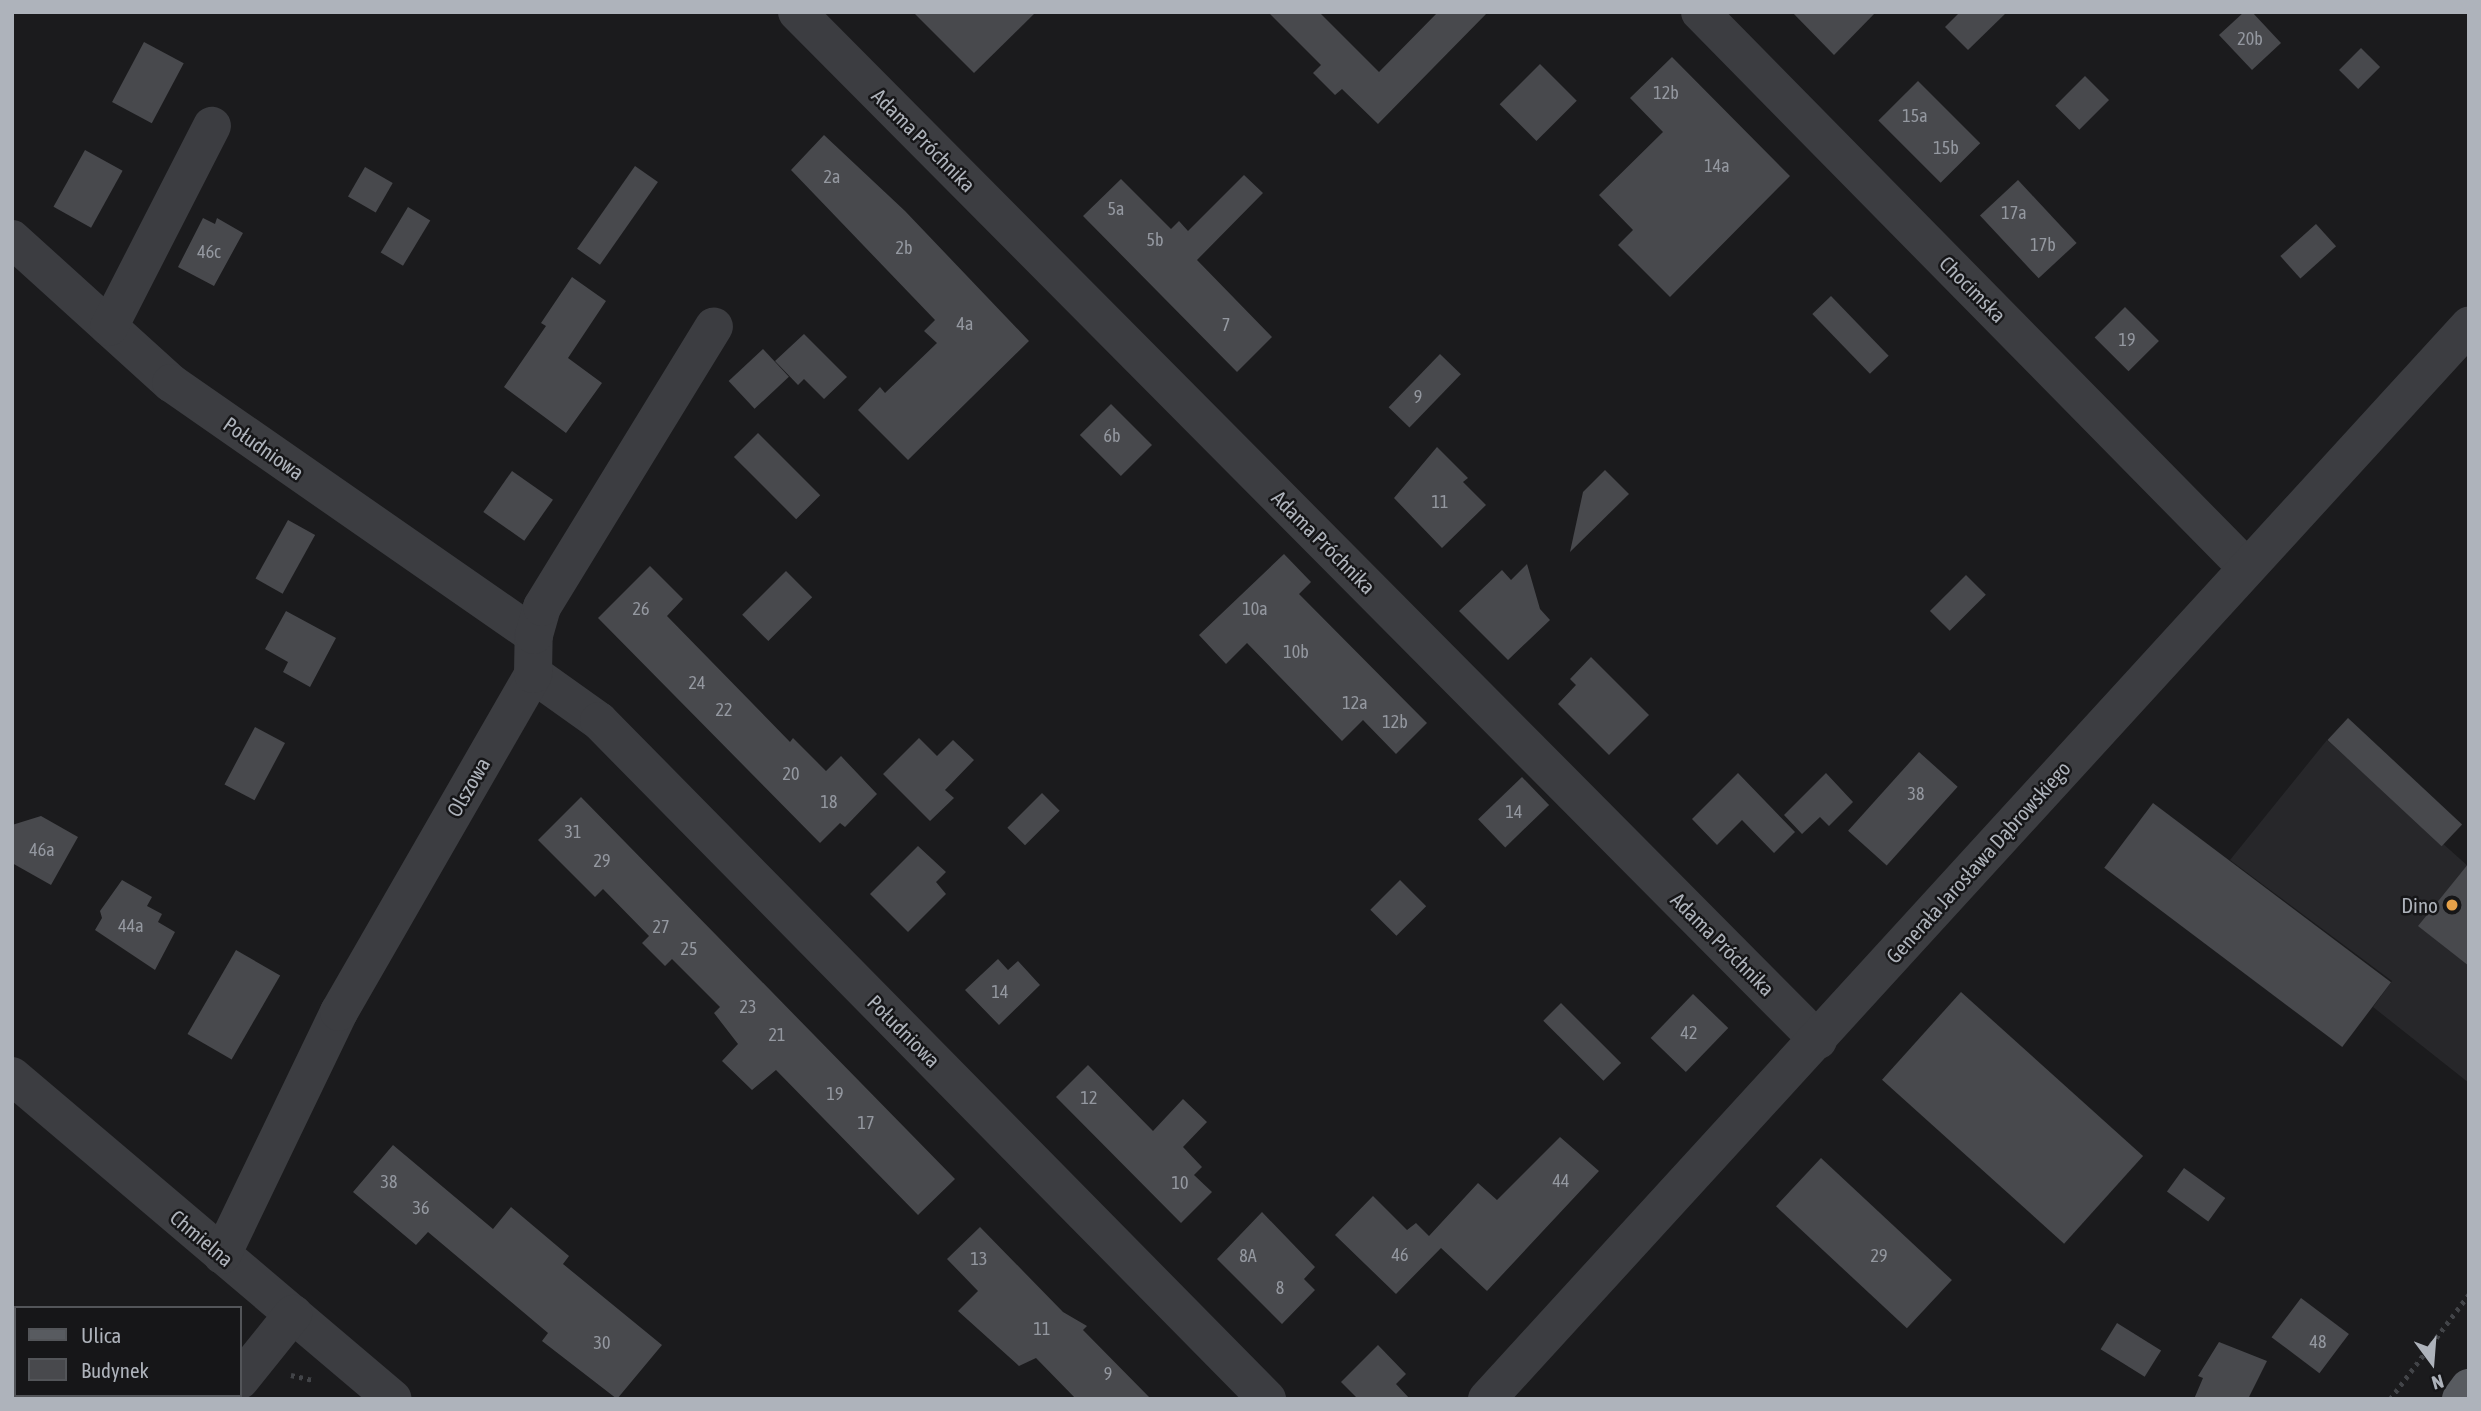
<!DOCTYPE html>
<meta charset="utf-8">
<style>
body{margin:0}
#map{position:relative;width:2481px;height:1411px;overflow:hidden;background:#1b1b1d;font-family:"Asap Condensed",sans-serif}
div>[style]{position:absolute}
.built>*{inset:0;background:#27272a}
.building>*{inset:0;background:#48494d;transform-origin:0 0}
.path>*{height:4.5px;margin-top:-2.25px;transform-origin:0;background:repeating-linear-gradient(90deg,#424448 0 3.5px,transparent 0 8.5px)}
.minor>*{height:38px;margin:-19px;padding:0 19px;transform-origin:19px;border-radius:19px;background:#3c3d41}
.major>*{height:38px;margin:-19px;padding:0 19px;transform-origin:19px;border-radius:19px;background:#585b60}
.dots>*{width:19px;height:19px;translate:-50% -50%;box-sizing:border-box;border:4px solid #161618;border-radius:50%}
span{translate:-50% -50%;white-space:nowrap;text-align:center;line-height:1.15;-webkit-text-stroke:5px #161618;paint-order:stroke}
.number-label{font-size:18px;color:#9498a0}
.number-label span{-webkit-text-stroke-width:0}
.street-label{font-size:21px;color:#aeb3bb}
.poi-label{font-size:21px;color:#aeb3bb}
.right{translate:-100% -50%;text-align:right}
.frame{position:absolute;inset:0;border:14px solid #aeb3bb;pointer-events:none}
.legend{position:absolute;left:14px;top:1306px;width:228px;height:91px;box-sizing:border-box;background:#161618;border:2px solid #535559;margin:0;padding:9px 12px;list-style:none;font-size:21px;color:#aeb3bb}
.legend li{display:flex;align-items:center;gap:14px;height:35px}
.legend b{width:35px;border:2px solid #535559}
.north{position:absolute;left:2397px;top:1327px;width:70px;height:70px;-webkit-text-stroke:5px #161618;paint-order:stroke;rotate:164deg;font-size:19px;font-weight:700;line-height:28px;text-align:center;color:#aeb3bb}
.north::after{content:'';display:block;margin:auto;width:24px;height:32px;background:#aeb3bb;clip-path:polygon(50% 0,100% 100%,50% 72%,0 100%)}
</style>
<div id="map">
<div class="built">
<div style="clip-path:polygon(2327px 740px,2469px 867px,2469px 1083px,2373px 1007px,2392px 981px,2230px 860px)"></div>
</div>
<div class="building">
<div style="clip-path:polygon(913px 12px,1036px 12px,974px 73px)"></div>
<div style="clip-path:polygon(1268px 12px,1319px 12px,1379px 72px,1438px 12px,1488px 12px,1378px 124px,1342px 89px,1335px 95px,1313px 73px,1321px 65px)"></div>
<div style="clip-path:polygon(1792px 12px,1876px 12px,1834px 55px)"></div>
<div style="clip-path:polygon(1960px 12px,2007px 12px,1968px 50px,1945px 27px)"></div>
<div style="clip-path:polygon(2244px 12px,2252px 12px,2281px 43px,2252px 70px,2219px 35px)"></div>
<div style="left:144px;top:42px;width:45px;height:68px;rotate:28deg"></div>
<div style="left:2361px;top:48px;width:27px;height:31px;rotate:45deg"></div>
<div style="clip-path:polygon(1672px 57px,1790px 176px,1670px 297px,1618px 245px,1633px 230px,1599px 195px,1663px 132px,1630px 98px)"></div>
<div style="left:1540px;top:64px;width:52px;height:57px;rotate:45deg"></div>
<div style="left:2085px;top:76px;width:34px;height:42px;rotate:45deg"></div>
<div style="left:1918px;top:81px;width:88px;height:56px;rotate:45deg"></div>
<div style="clip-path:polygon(824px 135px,905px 211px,1029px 341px,908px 460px,858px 410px,880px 387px,885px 393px,937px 343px,924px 331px,935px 320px,791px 170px)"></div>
<div style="left:85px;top:150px;width:43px;height:65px;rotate:29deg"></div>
<div style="left:635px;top:166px;width:28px;height:101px;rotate:35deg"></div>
<div style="left:365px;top:167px;width:32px;height:34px;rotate:30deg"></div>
<div style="clip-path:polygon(1244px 175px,1263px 193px,1197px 260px,1272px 337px,1237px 372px,1083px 216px,1121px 179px,1171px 229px,1179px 221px,1188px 231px)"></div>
<div style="left:2018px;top:180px;width:86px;height:52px;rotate:47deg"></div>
<div style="left:408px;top:207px;width:26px;height:53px;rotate:31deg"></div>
<div style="clip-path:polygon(203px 218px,215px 224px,217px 218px,243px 233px,214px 286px,178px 267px)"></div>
<div style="left:2316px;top:224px;width:30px;height:48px;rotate:48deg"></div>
<div style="clip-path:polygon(572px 277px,606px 301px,568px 358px,602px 383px,566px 433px,504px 387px,546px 326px,541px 323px)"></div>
<div style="left:1831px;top:296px;width:83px;height:26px;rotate:46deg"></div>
<div style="left:2125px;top:307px;width:48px;height:43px;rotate:45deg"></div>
<div style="clip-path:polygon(804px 334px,847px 377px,824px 399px,804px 379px,798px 385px,775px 361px)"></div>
<div style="left:763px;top:349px;width:38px;height:47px;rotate:47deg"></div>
<div style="left:1440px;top:354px;width:29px;height:74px;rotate:44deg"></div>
<div style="left:1111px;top:404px;width:58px;height:44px;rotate:45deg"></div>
<div style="left:758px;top:433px;width:88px;height:34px;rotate:45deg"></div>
<div style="clip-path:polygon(1437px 447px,1468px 478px,1463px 482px,1486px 505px,1442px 548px,1394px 498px)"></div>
<div style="clip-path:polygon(1605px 470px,1629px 494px,1570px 552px,1583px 492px)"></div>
<div style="left:512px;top:471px;width:50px;height:50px;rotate:35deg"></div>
<div style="left:288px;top:520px;width:31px;height:67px;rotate:29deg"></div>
<div style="clip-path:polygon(1284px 554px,1311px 582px,1299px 594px,1427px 723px,1396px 754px,1363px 720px,1342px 741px,1247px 643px,1226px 664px,1199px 635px)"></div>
<div style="clip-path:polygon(1527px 564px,1540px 609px,1550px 620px,1508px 660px,1459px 611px,1502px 570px,1511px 580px)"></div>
<div style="clip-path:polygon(650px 566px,683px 599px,667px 616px,790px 742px,793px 738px,826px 771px,841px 756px,877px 794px,845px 827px,840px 823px,820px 843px,598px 618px)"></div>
<div style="left:786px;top:571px;width:37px;height:62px;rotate:45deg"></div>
<div style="left:1966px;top:575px;width:28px;height:51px;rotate:45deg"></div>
<div style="clip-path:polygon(286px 611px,336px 638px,310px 687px,283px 672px,288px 662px,265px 649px)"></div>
<div style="clip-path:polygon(1591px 657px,1649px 715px,1609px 755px,1558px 704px,1576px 685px,1570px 679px)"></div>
<div style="left:2348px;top:718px;width:156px;height:30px;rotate:43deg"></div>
<div style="left:255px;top:727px;width:34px;height:65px;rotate:28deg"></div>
<div style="clip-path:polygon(919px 738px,937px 756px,953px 740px,974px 760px,945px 790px,954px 798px,930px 821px,883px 774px)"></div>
<div style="left:1919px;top:752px;width:52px;height:106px;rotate:42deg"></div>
<div style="clip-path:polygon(1738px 773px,1795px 832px,1774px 853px,1742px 820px,1717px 845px,1692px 819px)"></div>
<div style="clip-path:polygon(1826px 773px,1853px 802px,1829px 826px,1820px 817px,1802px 834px,1784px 815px)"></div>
<div style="left:1522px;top:777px;width:39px;height:61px;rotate:46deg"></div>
<div style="left:1042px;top:793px;width:25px;height:49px;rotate:45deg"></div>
<div style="clip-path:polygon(581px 797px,955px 1179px,918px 1215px,776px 1070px,752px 1090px,722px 1061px,738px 1044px,714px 1013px,720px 1007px,672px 959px,665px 966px,642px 943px,649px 936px,603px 889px,595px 897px,538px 840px)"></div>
<div style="left:2153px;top:803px;width:298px;height:81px;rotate:37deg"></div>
<div style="clip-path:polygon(41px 816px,78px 837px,51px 885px,12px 863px,12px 825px)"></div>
<div style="clip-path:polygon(918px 846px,946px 872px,936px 882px,946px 894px,908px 932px,870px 894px)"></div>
<div style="clip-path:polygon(2469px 863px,2469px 966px,2418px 926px)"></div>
<div style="clip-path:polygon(122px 880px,152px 897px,147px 906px,162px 914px,158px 922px,175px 932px,155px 970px,95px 930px,102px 918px,100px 911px)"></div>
<div style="left:1400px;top:880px;width:37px;height:42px;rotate:45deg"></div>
<div style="left:236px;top:950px;width:51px;height:97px;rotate:30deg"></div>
<div style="clip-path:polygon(998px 959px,1008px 970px,1018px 961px,1040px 985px,999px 1025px,965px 990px)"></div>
<div style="left:1961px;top:992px;width:245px;height:118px;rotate:42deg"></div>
<div style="left:1693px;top:994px;width:49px;height:61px;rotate:44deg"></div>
<div style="left:1561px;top:1003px;width:85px;height:25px;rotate:45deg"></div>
<div style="clip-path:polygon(1088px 1065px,1153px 1131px,1183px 1099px,1207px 1122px,1183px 1147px,1202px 1167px,1194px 1175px,1212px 1192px,1181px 1223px,1056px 1097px)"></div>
<div style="clip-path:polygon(1560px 1137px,1599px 1171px,1487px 1291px,1441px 1248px,1396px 1294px,1335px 1235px,1373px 1196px,1407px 1230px,1416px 1223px,1429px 1236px,1478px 1183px,1497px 1200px)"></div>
<div style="clip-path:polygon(393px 1145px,493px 1229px,511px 1207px,569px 1256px,563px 1264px,662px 1345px,617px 1399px,542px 1341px,548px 1333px,428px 1232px,416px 1245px,353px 1192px)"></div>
<div style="left:1821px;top:1158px;width:179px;height:66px;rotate:43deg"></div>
<div style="left:2184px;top:1168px;width:51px;height:29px;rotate:36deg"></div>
<div style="clip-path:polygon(1262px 1212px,1315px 1267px,1304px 1279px,1315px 1290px,1282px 1324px,1217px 1259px)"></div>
<div style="clip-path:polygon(980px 1227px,1063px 1312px,1087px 1326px,1083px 1330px,1151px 1399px,1076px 1399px,1036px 1358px,1019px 1366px,958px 1311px,978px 1291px,947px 1259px)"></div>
<div style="left:2301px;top:1298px;width:60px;height:49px;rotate:37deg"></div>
<div style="left:2117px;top:1323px;width:52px;height:31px;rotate:32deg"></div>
<div style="clip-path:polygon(2219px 1342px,2267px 1361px,2248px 1399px,2194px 1399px,2203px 1378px,2198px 1376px)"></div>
<div style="clip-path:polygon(1378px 1345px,1406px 1374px,1396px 1384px,1410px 1399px,1358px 1399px,1341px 1382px)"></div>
</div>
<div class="path">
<div style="left:291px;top:1375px;width:23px;rotate:13deg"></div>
<div style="left:2390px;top:1399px;width:131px;rotate:-53deg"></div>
</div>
<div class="minor">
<div style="left:797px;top:12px;width:1449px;rotate:45.2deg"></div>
<div style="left:1700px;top:12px;width:777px;rotate:45.47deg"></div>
<div style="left:12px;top:239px;width:215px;rotate:42.2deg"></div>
<div style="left:171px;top:383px;width:442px;rotate:34.8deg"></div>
<div style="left:109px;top:327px;width:226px;rotate:-62.9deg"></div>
<div style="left:533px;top:674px;width:81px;rotate:35.5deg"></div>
<div style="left:599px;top:721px;width:952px;rotate:45.43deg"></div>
<div style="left:12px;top:1076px;width:499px;rotate:40.3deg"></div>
<div style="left:222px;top:1255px;width:270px;rotate:-64.3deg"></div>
<div style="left:339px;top:1012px;width:390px;rotate:-60.1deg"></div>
<div style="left:533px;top:674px;width:39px;rotate:-89deg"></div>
<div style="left:534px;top:635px;width:29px;rotate:-74deg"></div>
<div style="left:542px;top:607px;width:329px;rotate:-58.5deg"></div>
<div style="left:240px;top:1380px;width:85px;rotate:-51.2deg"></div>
<div style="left:1487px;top:1399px;width:1455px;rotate:-47.54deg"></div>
</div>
<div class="major">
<div style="left:2461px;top:1399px;width:14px;rotate:-54deg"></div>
</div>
<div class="dots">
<div style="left:2452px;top:905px;background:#e6a149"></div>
</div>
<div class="number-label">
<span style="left:2250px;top:39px">20b</span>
<span style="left:1666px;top:93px">12b</span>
<span style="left:1915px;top:116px">15a</span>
<span style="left:1946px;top:148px">15b</span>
<span style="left:1717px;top:166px">14a</span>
<span style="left:832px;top:177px">2a</span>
<span style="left:1116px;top:209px">5a</span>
<span style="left:2014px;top:213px">17a</span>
<span style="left:1155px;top:240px">5b</span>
<span style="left:2043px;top:245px">17b</span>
<span style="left:904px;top:248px">2b</span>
<span style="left:209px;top:252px">46c</span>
<span style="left:965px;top:324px">4a</span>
<span style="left:1226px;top:325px">7</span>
<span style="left:2127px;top:340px">19</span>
<span style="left:1418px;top:397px">9</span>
<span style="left:1112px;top:436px">6b</span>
<span style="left:1440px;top:502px">11</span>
<span style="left:641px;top:609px">26</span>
<span style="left:1255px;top:609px">10a</span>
<span style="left:1296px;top:652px">10b</span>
<span style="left:697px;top:683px">24</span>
<span style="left:1355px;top:703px">12a</span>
<span style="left:724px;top:710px">22</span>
<span style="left:1395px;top:722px">12b</span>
<span style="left:791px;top:774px">20</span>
<span style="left:1916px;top:794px">38</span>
<span style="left:829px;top:802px">18</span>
<span style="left:1514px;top:812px">14</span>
<span style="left:573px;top:832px">31</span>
<span style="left:42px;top:850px">46a</span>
<span style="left:602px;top:861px">29</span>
<span style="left:131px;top:926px">44a</span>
<span style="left:661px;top:927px">27</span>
<span style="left:689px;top:949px">25</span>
<span style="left:1000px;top:992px">14</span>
<span style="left:748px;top:1007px">23</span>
<span style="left:1689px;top:1033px">42</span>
<span style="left:777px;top:1035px">21</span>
<span style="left:835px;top:1094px">19</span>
<span style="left:1089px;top:1098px">12</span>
<span style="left:866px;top:1123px">17</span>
<span style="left:1561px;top:1181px">44</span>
<span style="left:389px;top:1182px">38</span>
<span style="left:1180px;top:1183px">10</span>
<span style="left:421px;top:1208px">36</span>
<span style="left:1400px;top:1255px">46</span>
<span style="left:1248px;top:1256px">8A</span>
<span style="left:1879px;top:1256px">29</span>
<span style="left:979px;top:1259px">13</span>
<span style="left:1280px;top:1288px">8</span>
<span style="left:1042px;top:1329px">11</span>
<span style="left:2318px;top:1342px">48</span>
<span style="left:602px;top:1343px">30</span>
<span style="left:1108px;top:1374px">9</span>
</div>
<div class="street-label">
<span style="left:924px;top:140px;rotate:45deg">Adama Próchnika</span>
<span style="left:1973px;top:289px;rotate:45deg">Chocimska</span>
<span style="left:264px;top:448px;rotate:35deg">Południowa</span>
<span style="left:1324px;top:542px;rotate:45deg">Adama Próchnika</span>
<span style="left:468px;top:787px;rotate:-60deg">Olszowa</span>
<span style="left:1978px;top:862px;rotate:-48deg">Generała Jarosława Dąbrowskiego</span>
<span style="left:1723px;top:944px;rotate:45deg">Adama Próchnika</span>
<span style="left:904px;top:1031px;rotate:45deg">Południowa</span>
<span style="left:202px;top:1238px;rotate:40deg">Chmielna</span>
</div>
<div class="poi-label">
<span class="right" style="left:2438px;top:905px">Dino</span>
</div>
<div class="frame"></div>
<ul class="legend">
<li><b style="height:9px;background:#585b60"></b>Ulica</li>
<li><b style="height:19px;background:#48494d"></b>Budynek</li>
</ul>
<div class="north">N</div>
</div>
